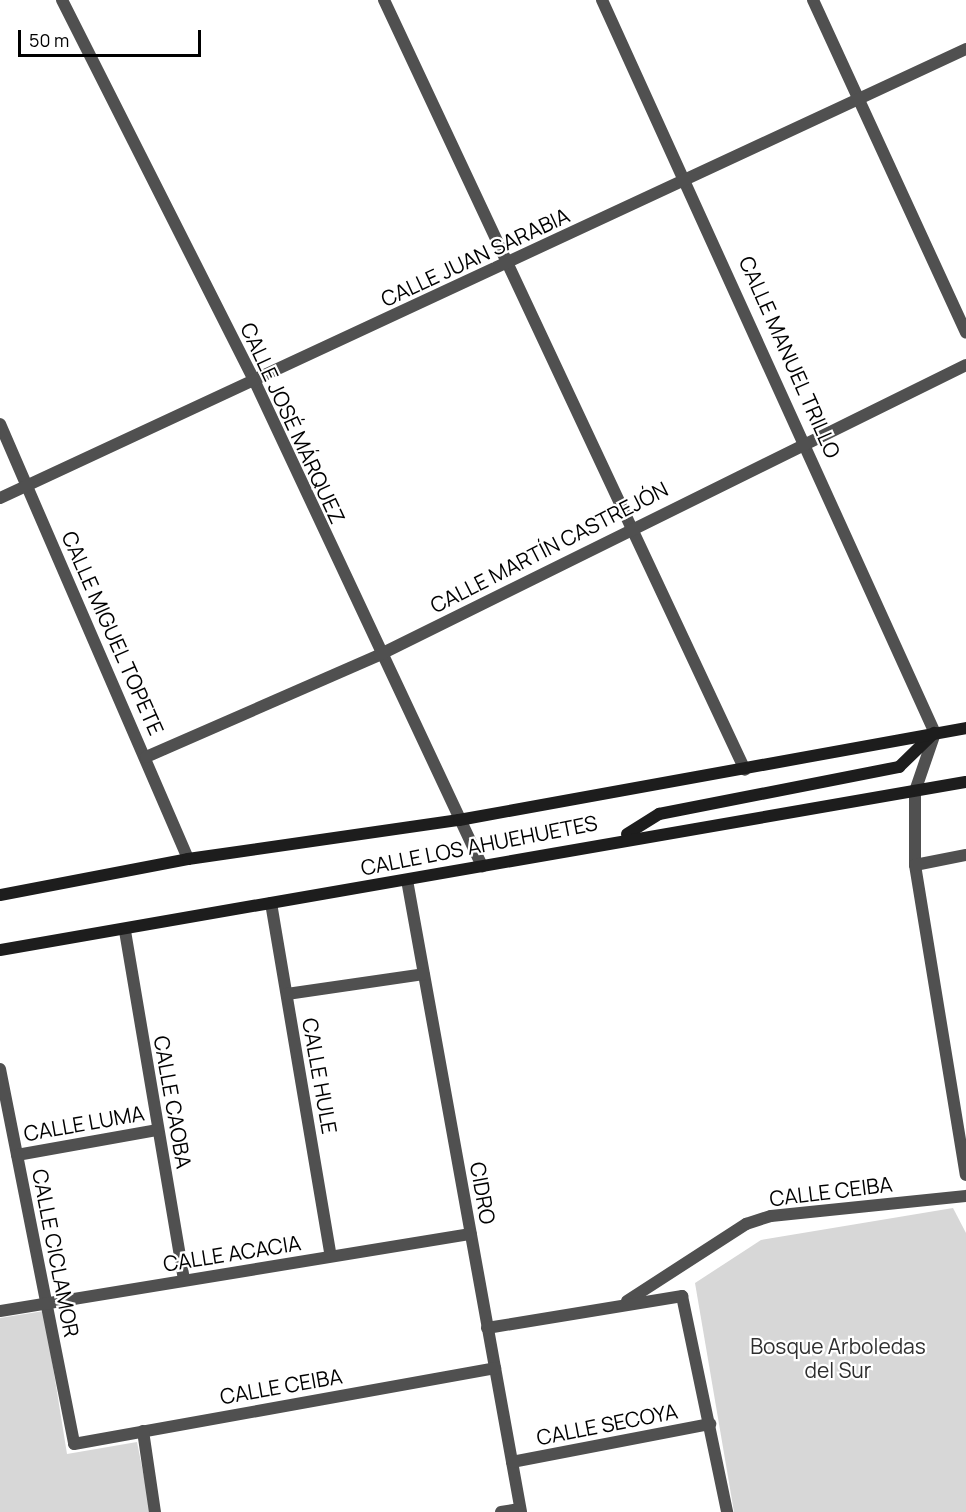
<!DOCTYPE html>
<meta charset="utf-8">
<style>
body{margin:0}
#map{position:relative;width:966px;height:1512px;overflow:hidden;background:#fff;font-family:Manrope,sans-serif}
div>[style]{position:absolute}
.green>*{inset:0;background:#d7d7d7}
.street>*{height:12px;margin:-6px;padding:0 6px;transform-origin:6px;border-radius:6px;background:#505050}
.secondary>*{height:12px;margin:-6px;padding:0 6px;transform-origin:6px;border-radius:6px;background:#1d1d1d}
span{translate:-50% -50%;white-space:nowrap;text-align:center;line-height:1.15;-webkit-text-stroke:4.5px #fff;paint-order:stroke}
.street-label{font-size:21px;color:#000}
.park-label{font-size:21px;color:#2e2e2e}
.scale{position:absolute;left:18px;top:30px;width:183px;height:27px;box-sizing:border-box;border:3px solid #000;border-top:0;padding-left:8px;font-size:18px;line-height:21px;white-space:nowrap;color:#000;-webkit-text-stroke:4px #fff;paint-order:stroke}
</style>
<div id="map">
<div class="green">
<div style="clip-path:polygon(953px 1208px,966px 1233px,966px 1512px,734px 1512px,695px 1283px,761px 1240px)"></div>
<div style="clip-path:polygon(44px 1311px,67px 1454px,137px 1442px,151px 1512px,0 1512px,0 1318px)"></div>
</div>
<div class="street">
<div style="left:62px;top:0;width:428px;rotate:63.2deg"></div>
<div style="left:255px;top:382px;width:535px;rotate:64.87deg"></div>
<div style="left:384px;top:0;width:850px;rotate:64.88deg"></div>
<div style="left:602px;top:0;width:805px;rotate:65.57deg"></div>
<div style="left:935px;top:733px;width:61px;rotate:109deg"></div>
<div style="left:915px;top:791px;width:74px;rotate:90deg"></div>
<div style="left:915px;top:865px;width:314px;rotate:80.7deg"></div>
<div style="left:813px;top:0;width:366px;rotate:65.3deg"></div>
<div style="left:0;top:424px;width:474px;rotate:66.6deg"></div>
<div style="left:0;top:498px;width:1065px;rotate:-24.93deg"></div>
<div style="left:146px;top:757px;width:254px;rotate:-23.6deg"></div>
<div style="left:379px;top:655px;width:655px;rotate:-26.29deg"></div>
<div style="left:915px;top:865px;width:52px;rotate:-11.1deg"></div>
<div style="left:407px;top:880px;width:642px;rotate:79.77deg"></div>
<div style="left:271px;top:903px;width:358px;rotate:80.4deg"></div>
<div style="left:125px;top:931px;width:354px;rotate:80.4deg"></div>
<div style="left:287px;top:994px;width:138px;rotate:-8.3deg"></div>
<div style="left:0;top:1069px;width:382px;rotate:78.8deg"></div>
<div style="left:74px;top:1444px;width:428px;rotate:-10.2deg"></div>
<div style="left:17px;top:1155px;width:143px;rotate:-10.1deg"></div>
<div style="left:627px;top:1301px;width:142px;rotate:-32.9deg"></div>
<div style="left:746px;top:1224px;width:26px;rotate:-18deg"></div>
<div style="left:771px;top:1216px;width:196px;rotate:-5.9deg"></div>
<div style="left:0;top:1311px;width:477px;rotate:-9.3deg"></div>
<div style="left:487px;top:1328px;width:198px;rotate:-9.3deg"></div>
<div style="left:682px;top:1296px;width:221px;rotate:78.2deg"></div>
<div style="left:143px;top:1431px;width:82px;rotate:81.6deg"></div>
<div style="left:512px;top:1462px;width:202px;rotate:-10.9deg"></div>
<div style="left:501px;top:1512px;width:19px;rotate:-9deg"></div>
</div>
<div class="secondary">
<div style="left:627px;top:834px;width:38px;rotate:-32deg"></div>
<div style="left:659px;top:814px;width:245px;rotate:-11.1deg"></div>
<div style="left:899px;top:767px;width:49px;rotate:-44.2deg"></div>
<div style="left:0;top:895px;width:191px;rotate:-10.8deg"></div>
<div style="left:188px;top:859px;width:274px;rotate:-8.2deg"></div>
<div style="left:459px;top:820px;width:515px;rotate:-10.28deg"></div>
<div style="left:0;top:950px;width:980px;rotate:-9.87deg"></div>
</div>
<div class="street-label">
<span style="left:475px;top:257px;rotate:-25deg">CALLE JUAN SARABIA</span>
<span style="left:790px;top:357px;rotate:66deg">CALLE MANUEL TRILLO</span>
<span style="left:293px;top:423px;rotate:65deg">CALLE JOSÉ MÁRQUEZ</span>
<span style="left:549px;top:547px;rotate:-27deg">CALLE MARTÍN CASTREJÓN</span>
<span style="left:113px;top:633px;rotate:66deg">CALLE MIGUEL TOPETE</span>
<span style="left:479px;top:845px;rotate:-11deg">CALLE LOS AHUEHUETES</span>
<span style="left:320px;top:1076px;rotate:80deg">CALLE HULE</span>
<span style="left:173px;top:1102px;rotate:80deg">CALLE CAOBA</span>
<span style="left:84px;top:1123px;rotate:-10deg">CALLE LUMA</span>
<span style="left:831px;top:1191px;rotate:-7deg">CALLE CEIBA</span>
<span style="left:483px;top:1193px;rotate:80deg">CIDRO</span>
<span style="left:56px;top:1253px;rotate:79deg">CALLE CICLAMOR</span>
<span style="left:232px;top:1253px;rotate:-9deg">CALLE ACACIA</span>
<span style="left:281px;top:1386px;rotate:-10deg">CALLE CEIBA</span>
<span style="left:607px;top:1424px;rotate:-11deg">CALLE SECOYA</span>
</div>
<div class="park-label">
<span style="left:838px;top:1358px">Bosque Arboledas<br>del Sur</span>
</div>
<div class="scale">50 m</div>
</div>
